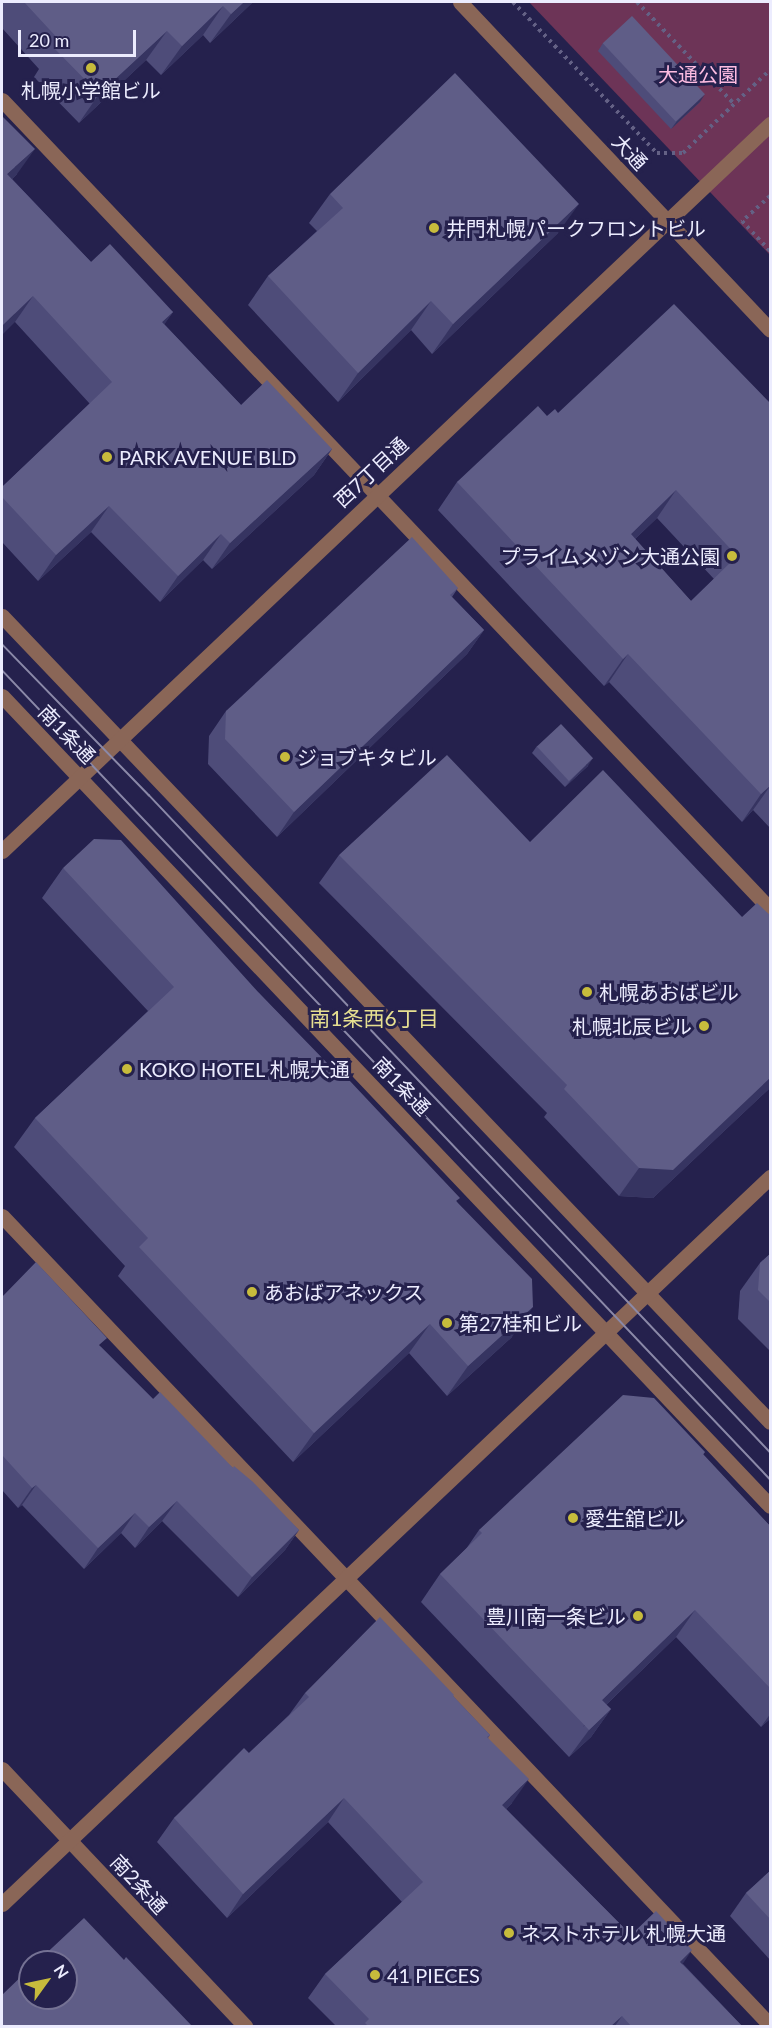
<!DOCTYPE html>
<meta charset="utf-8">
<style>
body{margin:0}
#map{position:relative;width:772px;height:2028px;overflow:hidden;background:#25214d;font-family:Lato,"Noto Sans JP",sans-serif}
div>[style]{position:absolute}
.green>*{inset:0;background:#6d3457}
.path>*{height:4px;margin-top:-2px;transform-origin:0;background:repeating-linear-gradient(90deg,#646185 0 3px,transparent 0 7.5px)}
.minor>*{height:15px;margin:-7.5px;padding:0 7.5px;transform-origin:7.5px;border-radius:7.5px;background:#8a6657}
.tram>*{height:1.5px;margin:-0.75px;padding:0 0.75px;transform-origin:0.75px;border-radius:0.75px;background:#8b89a8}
.wall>*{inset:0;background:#4e4c79}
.shaded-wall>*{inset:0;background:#363461}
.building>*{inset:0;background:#5f5d87;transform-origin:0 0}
.dots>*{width:16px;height:16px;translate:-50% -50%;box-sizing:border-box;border:3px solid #25214d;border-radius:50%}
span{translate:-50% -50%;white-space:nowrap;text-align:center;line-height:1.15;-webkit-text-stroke:6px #25214d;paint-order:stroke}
.park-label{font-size:20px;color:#fdbce1}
.poi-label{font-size:20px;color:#ececfe}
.left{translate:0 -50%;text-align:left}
.right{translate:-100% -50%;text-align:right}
.street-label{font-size:20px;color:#ececfe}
.neighbourhood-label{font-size:21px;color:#e6df90}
.frame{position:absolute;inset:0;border:3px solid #ececfe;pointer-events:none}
.north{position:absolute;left:18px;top:1950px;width:60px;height:60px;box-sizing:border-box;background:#25214d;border:2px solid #757294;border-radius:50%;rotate:57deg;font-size:16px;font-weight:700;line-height:24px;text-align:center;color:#ececfe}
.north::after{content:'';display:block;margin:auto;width:21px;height:27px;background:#c7bb3c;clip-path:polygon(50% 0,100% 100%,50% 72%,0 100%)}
.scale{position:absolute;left:18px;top:30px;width:118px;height:27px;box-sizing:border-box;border:3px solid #ececfe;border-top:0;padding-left:8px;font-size:18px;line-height:21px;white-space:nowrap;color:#ececfe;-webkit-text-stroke:4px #25214d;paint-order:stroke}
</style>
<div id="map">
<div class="green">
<div style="clip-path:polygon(529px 2px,770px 2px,770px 255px)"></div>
</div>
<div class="path">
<div style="left:513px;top:2px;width:209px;rotate:46.4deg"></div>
<div style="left:657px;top:153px;width:26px"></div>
<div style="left:683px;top:153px;width:120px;rotate:-43.7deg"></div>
<div style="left:637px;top:2px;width:141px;rotate:46.4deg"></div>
<div style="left:770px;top:196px;width:38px;rotate:138deg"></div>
<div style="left:742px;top:221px;width:41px;rotate:47deg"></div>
</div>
<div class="minor">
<div style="left:460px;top:2px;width:451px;rotate:46.6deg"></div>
<div style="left:2px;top:100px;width:1115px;rotate:46.49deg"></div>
<div style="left:2px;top:616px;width:1113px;rotate:46.38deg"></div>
<div style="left:2px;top:696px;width:1116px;rotate:46.52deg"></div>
<div style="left:2px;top:851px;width:1058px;rotate:-43.43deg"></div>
<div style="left:2px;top:1216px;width:1115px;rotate:46.49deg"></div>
<div style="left:2px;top:1769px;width:354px;rotate:46.6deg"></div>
<div style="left:2px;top:1904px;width:1058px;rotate:-43.43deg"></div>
</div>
<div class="tram">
<div style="left:2px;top:644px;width:211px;rotate:45.8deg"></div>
<div style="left:149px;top:795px;width:904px;rotate:46.61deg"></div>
<div style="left:2px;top:670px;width:1115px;rotate:46.49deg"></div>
</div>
<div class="wall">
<div style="clip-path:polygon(2px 2px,253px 2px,210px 43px,203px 35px,161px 75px,146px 60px,79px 123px,34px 77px,39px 69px,2px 28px)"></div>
<div style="clip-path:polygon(603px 43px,700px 102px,671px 129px,598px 51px)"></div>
<div style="clip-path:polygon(2px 116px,17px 174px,12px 179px,91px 262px,173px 312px,164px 324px,241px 405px,332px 449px,314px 475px,212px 569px,203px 560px,160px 602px,91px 532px,38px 581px,2px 542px,2px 487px,90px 404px,15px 322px)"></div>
<div style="clip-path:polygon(330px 194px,558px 233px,432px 354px,411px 330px,338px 402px,248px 305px,268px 276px,317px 231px,309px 223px)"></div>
<div style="clip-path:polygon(evenodd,771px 404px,771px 829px,753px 810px,742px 822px,609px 682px,604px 686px,438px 510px,457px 482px,547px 416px,558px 413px,771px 404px,657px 518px,714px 579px,691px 601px,635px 539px,657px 518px)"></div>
<div style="clip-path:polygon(458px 588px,452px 597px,484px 630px,467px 654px,277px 837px,208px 764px,209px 736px,226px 711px)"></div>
<div style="clip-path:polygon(537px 746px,588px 766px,565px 787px,532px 753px)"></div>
<div style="clip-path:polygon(530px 842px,742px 917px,771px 916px,771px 1087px,653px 1198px,619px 1196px,544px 1117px,547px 1113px,319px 883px,339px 855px)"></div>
<div style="clip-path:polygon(63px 868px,259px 993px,457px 1202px,512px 1337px,447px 1396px,409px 1353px,293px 1462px,118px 1276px,125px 1266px,14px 1147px,35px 1118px,148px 1011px,42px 898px)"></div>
<div style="clip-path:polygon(771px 1253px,771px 1352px,738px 1319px,740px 1291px,760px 1263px)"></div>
<div style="clip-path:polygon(2px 1297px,101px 1347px,153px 1399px,233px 1468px,299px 1530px,285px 1550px,238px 1597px,162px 1521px,135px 1548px,121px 1533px,84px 1569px,22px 1505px,18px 1508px,2px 1490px)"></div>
<div style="clip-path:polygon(705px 1452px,703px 1455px,771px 1527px,771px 1718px,761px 1727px,676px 1637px,606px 1705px,611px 1709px,591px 1737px,569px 1757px,421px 1602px,440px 1574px,466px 1549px,479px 1530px)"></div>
<div style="clip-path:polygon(305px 1693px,453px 1696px,490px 1735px,488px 1738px,512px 1803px,506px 1809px,631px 1935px,683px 1964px,742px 2026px,336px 2026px,308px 1998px,325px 1974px,402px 1902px,328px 1822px,227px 1918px,157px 1842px,174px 1818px,249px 1753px,289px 1715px)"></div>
<div style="clip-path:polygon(771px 1870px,771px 1961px,730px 1916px,746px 1893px)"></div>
</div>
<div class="shaded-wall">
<div style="clip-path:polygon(244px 2px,253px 2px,210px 43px,231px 14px)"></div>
<div style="clip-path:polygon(223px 6px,203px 35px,161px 75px,182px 46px)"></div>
<div style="clip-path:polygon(167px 31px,146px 60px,79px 123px,99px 94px)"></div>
<div style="clip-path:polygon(705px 94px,700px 102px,671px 129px,677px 121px)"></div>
<div style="clip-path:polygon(35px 149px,17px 174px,2px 189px,7px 174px)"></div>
<div style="clip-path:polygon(579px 204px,558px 233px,432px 354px,453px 324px)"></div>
<div style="clip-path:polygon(33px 296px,15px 322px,2px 335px,2px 326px)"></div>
<div style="clip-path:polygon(431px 301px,411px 330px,338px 402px,358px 373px)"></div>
<div style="clip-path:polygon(173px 312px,155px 338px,162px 322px)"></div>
<div style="clip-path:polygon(332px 449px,314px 475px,212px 569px,230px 543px)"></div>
<div style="clip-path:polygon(676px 490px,657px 518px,612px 561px,631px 534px)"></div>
<div style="clip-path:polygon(109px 506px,91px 532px,38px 581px,56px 555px)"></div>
<div style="clip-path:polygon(221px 534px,203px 560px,160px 602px,178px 576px)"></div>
<div style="clip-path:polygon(484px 630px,467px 654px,277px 837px,294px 812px)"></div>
<div style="clip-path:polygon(628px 654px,609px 682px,604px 686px,623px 659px)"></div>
<div style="clip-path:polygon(593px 758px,588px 766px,565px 787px,571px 780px)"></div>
<div style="clip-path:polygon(771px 785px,753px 810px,742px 822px,761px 794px)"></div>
<div style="clip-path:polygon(771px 1077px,771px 1087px,653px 1198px,619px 1196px,639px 1168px)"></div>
<div style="clip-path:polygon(533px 1307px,512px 1337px,447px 1396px,468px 1366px)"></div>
<div style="clip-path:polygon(430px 1324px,409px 1353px,293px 1462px,314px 1433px)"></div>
<div style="clip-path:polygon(36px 1485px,22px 1505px,18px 1508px,32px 1488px)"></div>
<div style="clip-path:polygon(177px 1501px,162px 1521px,135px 1548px,149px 1527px)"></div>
<div style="clip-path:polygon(135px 1513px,121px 1533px,84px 1569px,98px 1548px)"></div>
<div style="clip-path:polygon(299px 1530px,285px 1550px,238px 1597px,252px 1577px)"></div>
<div style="clip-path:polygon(695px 1610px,676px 1637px,583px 1727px,602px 1700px)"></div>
<div style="clip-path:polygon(611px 1709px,591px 1737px,569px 1757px,589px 1730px)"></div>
<div style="clip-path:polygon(771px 1713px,771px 1718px,761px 1727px)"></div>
<div style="clip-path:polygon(529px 1779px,512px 1803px,486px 1829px,502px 1805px)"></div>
<div style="clip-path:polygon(344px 1798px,328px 1822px,227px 1918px,243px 1894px)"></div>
<div style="clip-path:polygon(692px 1950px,676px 1974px,680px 1962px)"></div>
<div style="clip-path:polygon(622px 2016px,615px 2026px,611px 2026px)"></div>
</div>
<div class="building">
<div style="clip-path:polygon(24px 2px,244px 2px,231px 14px,223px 6px,182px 46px,167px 31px,99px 94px,54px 48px,61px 42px)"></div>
<div style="left:632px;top:16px;width:107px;height:40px;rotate:47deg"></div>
<div style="clip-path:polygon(455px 73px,579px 204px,453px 324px,431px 301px,358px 373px,268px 276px,343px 208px,330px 194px)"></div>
<div style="clip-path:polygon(2px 116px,35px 149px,7px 174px,91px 262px,110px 244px,173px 312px,162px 322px,241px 405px,267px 380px,332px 449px,230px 543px,221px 534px,178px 576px,109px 506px,56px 555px,2px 497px,2px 487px,112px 382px,33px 296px,2px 326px)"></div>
<div style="clip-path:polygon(evenodd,674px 304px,771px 404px,771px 785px,761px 794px,628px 654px,623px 659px,457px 482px,538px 406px,547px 416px,555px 409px,558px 413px,674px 304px,676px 490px,737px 556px,691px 601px,631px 534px,676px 490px)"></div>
<div style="clip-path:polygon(412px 537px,458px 588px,450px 595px,484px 630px,294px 812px,225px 739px,226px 711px)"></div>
<div style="left:561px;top:724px;width:47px;height:33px;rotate:47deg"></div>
<div style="clip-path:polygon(447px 755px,530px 842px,603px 770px,742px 917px,757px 903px,771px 916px,771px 1077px,673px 1170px,639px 1168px,564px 1089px,567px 1085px,339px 855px)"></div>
<div style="clip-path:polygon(94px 839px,121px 840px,259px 993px,330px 1066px,333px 1063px,460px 1198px,456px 1201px,532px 1279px,533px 1307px,468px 1366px,430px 1324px,314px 1433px,139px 1247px,148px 1238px,35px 1118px,174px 987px,63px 868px)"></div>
<div style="clip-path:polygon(771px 1253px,771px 1303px,758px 1290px,760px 1263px)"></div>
<div style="clip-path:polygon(36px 1262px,107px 1338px,99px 1345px,153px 1399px,160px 1392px,233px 1468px,234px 1466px,253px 1482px,299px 1530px,252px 1577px,177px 1501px,149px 1527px,135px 1513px,98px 1548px,36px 1485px,32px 1488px,2px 1455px,2px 1297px)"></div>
<div style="clip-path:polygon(623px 1395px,654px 1398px,705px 1452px,703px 1454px,771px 1527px,771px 1689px,695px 1610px,602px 1700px,611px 1709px,589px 1730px,440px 1574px,482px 1533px,479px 1530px)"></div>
<div style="clip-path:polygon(380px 1617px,454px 1695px,453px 1696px,490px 1735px,487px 1737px,529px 1779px,502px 1805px,631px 1935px,656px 1911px,692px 1950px,680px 1962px,742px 2026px,631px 2026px,622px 2016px,611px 2026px,368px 2026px,365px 2023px,369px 2019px,325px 1974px,423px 1882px,344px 1798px,243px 1894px,174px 1818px,244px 1748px,249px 1753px,309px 1697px,305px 1693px)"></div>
<div style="clip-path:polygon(771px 1870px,771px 1920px,746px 1893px)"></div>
<div style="clip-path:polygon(84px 1918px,124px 1960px,126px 1957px,192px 2026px,2px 2026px,2px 1995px,30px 1968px,30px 1998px,66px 1998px,66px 1962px,37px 1962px)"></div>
</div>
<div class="dots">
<div style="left:91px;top:68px;background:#c7bb3c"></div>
<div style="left:434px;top:228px;background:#c7bb3c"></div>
<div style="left:107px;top:457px;background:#c7bb3c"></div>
<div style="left:732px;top:556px;background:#c7bb3c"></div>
<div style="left:285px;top:757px;background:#c7bb3c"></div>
<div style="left:587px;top:992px;background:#c7bb3c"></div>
<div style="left:704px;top:1026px;background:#c7bb3c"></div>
<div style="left:127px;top:1069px;background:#c7bb3c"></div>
<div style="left:252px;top:1292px;background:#c7bb3c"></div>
<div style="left:447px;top:1323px;background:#c7bb3c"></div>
<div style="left:573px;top:1518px;background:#c7bb3c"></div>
<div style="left:638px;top:1616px;background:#c7bb3c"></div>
<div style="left:509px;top:1933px;background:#c7bb3c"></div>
<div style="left:375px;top:1975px;background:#c7bb3c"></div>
</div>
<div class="park-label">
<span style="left:698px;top:74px">大通公園</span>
</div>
<div class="poi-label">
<span style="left:91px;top:90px">札幌小学館ビル</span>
<span class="left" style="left:446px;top:228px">井門札幌パークフロントビル</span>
<span class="left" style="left:119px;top:457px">PARK AVENUE BLD</span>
<span class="right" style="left:720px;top:556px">プライムメゾン大通公園</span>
<span class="left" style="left:297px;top:757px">ジョブキタビル</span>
<span class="left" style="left:599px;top:992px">札幌あおばビル</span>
<span class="right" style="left:692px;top:1026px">札幌北辰ビル</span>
<span class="left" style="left:139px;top:1069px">KOKO HOTEL 札幌大通</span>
<span class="left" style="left:264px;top:1292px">あおばアネックス</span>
<span class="left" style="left:459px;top:1323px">第27桂和ビル</span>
<span class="left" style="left:585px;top:1518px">愛生舘ビル</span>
<span class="right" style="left:626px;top:1616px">豊川南一条ビル</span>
<span class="left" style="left:521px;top:1933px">ネストホテル 札幌大通</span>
<span class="left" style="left:387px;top:1975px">41 PIECES</span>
</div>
<div class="street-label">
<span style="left:630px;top:152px;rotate:47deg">大通</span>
<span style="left:371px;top:472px;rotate:-43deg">西7丁目通</span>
<span style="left:67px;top:734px;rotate:46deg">南1条通</span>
<span style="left:402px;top:1086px;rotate:46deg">南1条通</span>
<span style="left:139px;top:1884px;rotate:47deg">南2条通</span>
</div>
<div class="neighbourhood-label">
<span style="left:374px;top:1018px">南1条西6丁目</span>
</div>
<div class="frame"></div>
<div class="north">N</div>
<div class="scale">20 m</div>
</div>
